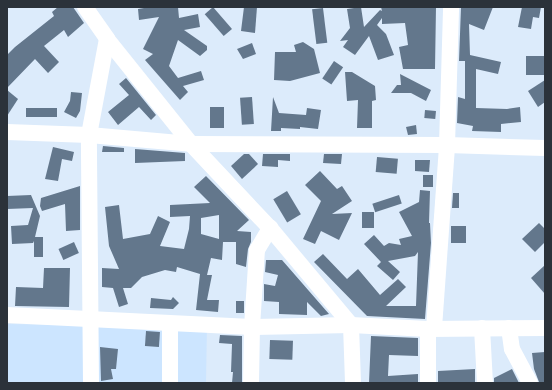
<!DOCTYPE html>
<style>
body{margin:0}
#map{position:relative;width:552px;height:390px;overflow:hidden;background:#dcebfb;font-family:Raleway,sans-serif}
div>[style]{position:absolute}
.built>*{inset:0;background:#cce5ff;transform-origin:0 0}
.building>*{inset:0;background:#63778c;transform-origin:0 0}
.minor>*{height:16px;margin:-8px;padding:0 8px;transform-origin:8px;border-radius:8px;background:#fff}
span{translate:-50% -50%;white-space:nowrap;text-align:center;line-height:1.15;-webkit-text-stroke:4px #fff;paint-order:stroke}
.frame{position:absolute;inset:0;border:8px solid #2b323a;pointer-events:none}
</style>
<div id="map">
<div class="built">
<div style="left:7px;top:324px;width:200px;height:59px;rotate:1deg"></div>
</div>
<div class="building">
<div style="clip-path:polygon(58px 7px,73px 7px,84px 23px,68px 37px,64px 30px,44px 46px,59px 62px,48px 73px,35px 59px,7px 88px,7px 55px,15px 47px,54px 16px,52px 12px)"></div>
<div style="clip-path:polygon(150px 7px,178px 7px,179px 18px,198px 14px,200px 27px,184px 30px,207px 46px,207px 50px,200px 56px,178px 40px,169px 66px,178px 78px,201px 71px,204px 80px,183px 86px,188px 92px,180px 100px,145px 60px,153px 54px,143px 49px,159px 17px,139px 20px,138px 9px)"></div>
<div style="left:213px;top:7px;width:29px;height:11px;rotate:49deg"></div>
<div style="clip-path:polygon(244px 7px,257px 7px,255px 33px,241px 31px)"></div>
<div style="clip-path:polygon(361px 7px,364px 27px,380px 10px,382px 11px,381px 7px,436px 7px,435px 69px,403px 69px,399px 47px,408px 45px,405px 23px,382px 24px,382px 18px,377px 25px,386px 34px,394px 55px,378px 60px,369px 36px,355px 55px,343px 47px,348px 40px,340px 41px,350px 28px,347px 9px)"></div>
<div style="clip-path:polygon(461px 7px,493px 7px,484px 30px,469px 24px,470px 55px,501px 62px,498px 74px,476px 69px,476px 108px,507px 109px,520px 107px,521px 122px,501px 124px,501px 132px,472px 131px,473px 126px,457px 123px,458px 97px,465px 99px,465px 61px,459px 61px)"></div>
<div style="clip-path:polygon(522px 7px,541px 7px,539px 18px,533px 17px,531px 29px,518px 27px)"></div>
<div style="left:323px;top:8px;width:35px;height:11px;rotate:83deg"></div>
<div style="clip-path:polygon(303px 42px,314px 49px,320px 73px,290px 81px,274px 80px,275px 52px,296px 52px,294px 45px)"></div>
<div style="clip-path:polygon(252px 43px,256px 54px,243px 59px,237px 49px)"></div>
<div style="left:526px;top:56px;width:19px;height:19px"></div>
<div style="left:334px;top:61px;width:11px;height:21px;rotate:34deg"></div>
<div style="clip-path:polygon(345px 72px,352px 72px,375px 86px,376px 100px,372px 101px,372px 128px,357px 128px,358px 100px,347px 101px)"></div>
<div style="clip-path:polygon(400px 74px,431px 90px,426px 101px,411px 93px,391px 93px,397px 85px,401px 85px)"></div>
<div style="clip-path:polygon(126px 78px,156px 115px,151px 120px,139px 107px,118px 125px,108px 112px,129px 95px,119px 84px)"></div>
<div style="clip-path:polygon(545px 80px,545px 102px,538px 107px,528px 91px)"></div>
<div style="clip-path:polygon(7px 90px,18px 99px,7px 116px)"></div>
<div style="clip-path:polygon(71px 92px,82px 93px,80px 111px,76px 118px,64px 112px,70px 101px)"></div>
<div style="left:252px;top:97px;width:27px;height:12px;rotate:86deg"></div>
<div style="clip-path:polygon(273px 97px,279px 113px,306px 115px,307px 108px,321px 110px,318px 129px,300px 127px,300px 129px,281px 128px,281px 131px,271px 131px)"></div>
<div style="left:224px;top:107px;width:21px;height:14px;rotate:90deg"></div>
<div style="left:26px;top:108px;width:31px;height:9px"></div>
<div style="left:425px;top:110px;width:11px;height:8px;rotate:5deg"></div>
<div style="clip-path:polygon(416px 125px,417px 134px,408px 135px,406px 127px)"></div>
<div style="clip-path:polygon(103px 146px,124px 148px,124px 152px,102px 152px)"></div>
<div style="clip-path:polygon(53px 147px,74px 152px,72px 161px,62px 159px,58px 181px,45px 179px)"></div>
<div style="clip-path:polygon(135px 149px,185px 153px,185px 161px,135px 163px)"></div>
<div style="clip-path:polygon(244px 154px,249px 154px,258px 164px,242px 179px,231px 166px)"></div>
<div style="clip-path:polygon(263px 154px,290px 154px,290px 161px,278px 160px,278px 167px,262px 166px)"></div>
<div style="clip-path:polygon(324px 154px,342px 154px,341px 164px,323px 163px)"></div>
<div style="left:377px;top:157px;width:21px;height:15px;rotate:5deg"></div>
<div style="clip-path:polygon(415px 160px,430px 160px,429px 172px,415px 171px)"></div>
<div style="clip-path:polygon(320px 171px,337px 189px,342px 186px,352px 201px,332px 214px,352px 213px,339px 240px,321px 231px,315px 244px,303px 239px,321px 201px,305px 185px)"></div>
<div style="left:423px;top:175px;width:10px;height:12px"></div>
<div style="clip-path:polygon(evenodd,206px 176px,249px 220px,237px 231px,251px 232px,251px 242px,248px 249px,246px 267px,236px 264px,236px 242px,223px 242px,222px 260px,211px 258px,207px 275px,212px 275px,207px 300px,219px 300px,218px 312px,196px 310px,200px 274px,177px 267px,176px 272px,165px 270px,142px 277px,131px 288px,123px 288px,128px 304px,119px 307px,113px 288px,102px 287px,102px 268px,119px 269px,109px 246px,105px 207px,119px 205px,123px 239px,150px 234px,158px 216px,170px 222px,160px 246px,184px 249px,189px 229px,190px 216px,170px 217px,170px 205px,210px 203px,194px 187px,206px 176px,219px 215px,219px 239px,201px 234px,201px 218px,219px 215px)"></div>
<div style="clip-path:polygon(80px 186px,80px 230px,66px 231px,65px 204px,42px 211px,40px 206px,41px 198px)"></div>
<div style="clip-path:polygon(420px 190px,430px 191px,429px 223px,430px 223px,431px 243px,425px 319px,367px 316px,314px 262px,323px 254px,347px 279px,358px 269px,380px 295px,398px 279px,406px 287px,386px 306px,416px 306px,418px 252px,415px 256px,388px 261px,400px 272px,393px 280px,377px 266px,381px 262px,364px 244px,374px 235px,384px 246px,389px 243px,401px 245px,399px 239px,412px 236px,399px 212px,419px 202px)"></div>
<div style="left:287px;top:191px;width:27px;height:16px;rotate:59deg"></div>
<div style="clip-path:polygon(453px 193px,459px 193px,459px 208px,452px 208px)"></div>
<div style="clip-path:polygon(31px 195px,40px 216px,35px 237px,43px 237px,43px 257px,34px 257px,34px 241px,33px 243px,12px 244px,11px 226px,28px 225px,33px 208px,7px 209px,7px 196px)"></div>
<div style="left:399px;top:195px;width:9px;height:28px;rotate:72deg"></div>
<div style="left:374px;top:212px;width:16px;height:12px;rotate:90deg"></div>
<div style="clip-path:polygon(539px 223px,545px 229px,545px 242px,535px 252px,522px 239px)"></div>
<div style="left:451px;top:226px;width:15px;height:17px"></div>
<div style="left:74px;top:242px;width:12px;height:17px;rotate:66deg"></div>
<div style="clip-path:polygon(266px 260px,282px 260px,329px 314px,321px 316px,307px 302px,307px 315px,279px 314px,279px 302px,264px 301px,264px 284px,275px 286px,278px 275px,265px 272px)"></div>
<div style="clip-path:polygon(545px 265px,545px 294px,531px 278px)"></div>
<div style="clip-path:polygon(44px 268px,70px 268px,69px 307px,15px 306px,16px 287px,43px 288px)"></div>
<div style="clip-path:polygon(173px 297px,179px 303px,173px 309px,150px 308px,151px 298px,171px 300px)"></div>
<div style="left:236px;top:301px;width:8px;height:12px"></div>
<div style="left:146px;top:331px;width:14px;height:15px;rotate:4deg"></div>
<div style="clip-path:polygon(220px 335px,242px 336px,242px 383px,232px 383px,233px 372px,231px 372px,232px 344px,219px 343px)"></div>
<div style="clip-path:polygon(371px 336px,418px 338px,418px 356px,389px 355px,388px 376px,418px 374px,418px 383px,369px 383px)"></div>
<div style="left:270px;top:340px;width:23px;height:19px;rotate:2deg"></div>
<div style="clip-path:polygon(100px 347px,118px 349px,116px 369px,111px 369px,113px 379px,101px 381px)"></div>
<div style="clip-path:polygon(545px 352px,545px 382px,539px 382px,534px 369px,532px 353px)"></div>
<div style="clip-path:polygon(475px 369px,475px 383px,438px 383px,438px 371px)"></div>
<div style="clip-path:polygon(512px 369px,519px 383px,494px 383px,494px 378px)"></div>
</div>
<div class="minor">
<div style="left:85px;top:7px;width:39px;rotate:55deg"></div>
<div style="left:107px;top:39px;width:134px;rotate:51.3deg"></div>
<div style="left:191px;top:144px;width:115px;rotate:46.8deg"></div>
<div style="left:270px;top:228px;width:126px;rotate:50.1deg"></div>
<div style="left:351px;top:325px;width:58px;rotate:88deg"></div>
<div style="left:7px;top:132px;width:82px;rotate:2.1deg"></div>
<div style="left:89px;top:135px;width:102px;rotate:5deg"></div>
<div style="left:191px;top:144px;width:256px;rotate:0.2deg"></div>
<div style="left:447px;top:145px;width:98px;rotate:1.8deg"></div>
<div style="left:7px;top:315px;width:245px;rotate:2.8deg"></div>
<div style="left:252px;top:327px;width:99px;rotate:-1.2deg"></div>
<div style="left:351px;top:325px;width:77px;rotate:3deg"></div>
<div style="left:428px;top:329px;width:117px;rotate:-0.5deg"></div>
<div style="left:434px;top:328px;width:183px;rotate:-85.9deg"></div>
<div style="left:447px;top:145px;width:138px;rotate:-88.3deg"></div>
<div style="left:482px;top:328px;width:55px;rotate:86.9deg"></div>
<div style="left:509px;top:328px;width:21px;rotate:82deg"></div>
<div style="left:512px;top:349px;width:38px;rotate:62deg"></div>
<div style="left:428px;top:329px;width:54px;rotate:90deg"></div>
<div style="left:91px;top:383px;width:248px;rotate:-90.5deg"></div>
<div style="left:89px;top:135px;width:98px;rotate:-79.4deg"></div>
<div style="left:170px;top:383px;width:59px;rotate:-90deg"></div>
<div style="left:251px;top:383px;width:56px;rotate:-89deg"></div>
<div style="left:252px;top:327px;width:77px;rotate:-86.3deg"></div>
<div style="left:257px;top:250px;width:26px;rotate:-59deg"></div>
</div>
<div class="frame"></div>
</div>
